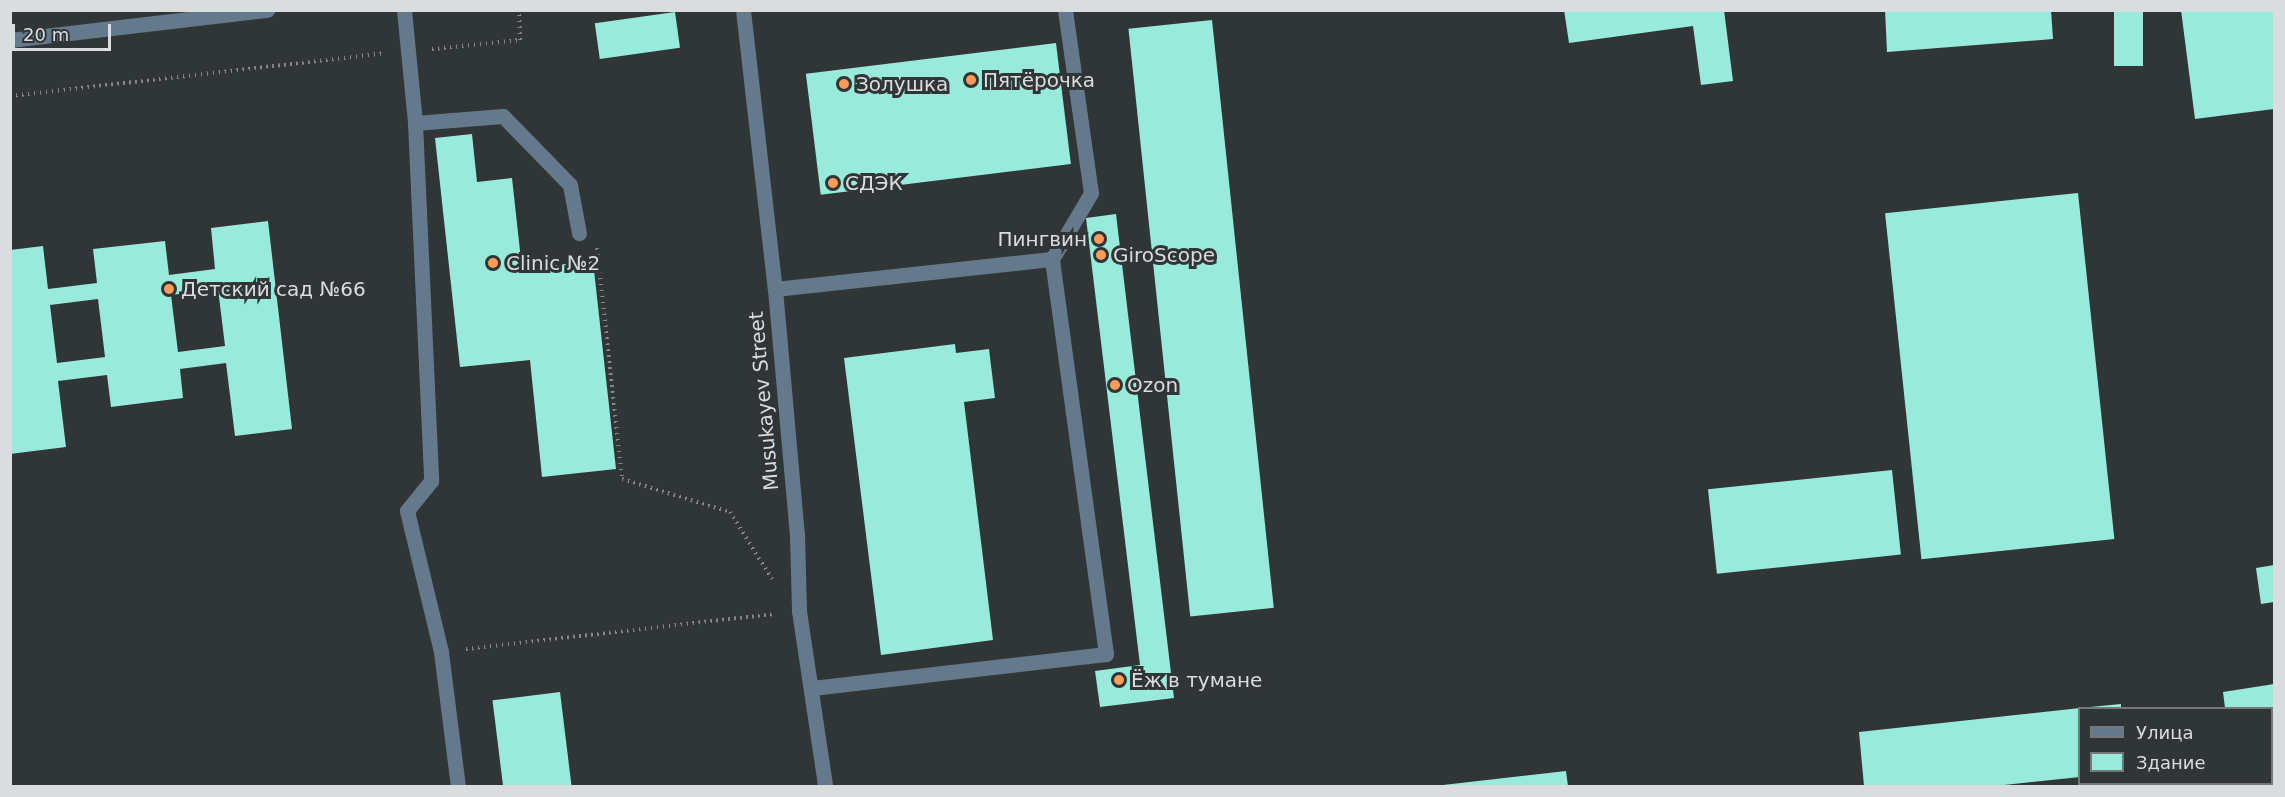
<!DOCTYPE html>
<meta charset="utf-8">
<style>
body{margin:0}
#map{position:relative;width:2285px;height:797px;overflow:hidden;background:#303536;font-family:"DejaVu Sans",sans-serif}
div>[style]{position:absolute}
.building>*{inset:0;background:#98eada;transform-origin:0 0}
.path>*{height:4px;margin-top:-2px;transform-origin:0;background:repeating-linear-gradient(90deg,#838788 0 1.5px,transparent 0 6px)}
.minor>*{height:15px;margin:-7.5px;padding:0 7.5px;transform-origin:7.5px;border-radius:7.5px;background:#65798c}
.dots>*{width:16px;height:16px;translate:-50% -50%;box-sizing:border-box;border:3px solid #303536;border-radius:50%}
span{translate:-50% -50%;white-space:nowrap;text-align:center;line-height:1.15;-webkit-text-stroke:6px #303536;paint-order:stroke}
.poi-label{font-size:20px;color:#daddde}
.left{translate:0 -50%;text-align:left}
.right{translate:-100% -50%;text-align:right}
.street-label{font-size:20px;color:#daddde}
.frame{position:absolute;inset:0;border:12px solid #daddde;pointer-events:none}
.legend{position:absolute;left:2078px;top:707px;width:195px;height:78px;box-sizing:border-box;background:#303536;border:2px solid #747879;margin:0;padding:8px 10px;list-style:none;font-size:18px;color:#daddde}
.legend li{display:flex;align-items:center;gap:12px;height:30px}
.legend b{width:30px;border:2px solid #747879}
.scale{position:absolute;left:12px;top:24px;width:99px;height:27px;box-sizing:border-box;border:3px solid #daddde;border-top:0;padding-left:8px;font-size:18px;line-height:21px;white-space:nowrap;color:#daddde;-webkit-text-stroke:4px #303536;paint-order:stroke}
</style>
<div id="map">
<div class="building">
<div style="clip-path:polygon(1564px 10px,1724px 10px,1733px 81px,1701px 85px,1693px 26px,1569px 43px)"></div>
<div style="clip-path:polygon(1885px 10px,2051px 10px,2053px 39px,1887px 52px)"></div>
<div style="left:2114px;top:10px;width:29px;height:56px"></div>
<div style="clip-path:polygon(2181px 10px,2274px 10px,2274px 109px,2195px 119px)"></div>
<div style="left:675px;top:12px;width:36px;height:81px;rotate:82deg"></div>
<div style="left:1212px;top:20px;width:591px;height:84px;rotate:84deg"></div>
<div style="left:1056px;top:43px;width:122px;height:252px;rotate:83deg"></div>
<div style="clip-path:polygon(472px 134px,477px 182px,512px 178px,522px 269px,593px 261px,616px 469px,542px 477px,530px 360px,460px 367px,435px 138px)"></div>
<div style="left:2078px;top:193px;width:348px;height:194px;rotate:84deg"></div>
<div style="clip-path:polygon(1116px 214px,1174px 698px,1100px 707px,1095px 671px,1140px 665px,1086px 218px)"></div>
<div style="clip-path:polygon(evenodd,268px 221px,292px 429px,235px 436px,226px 363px,180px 369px,183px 398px,111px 407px,107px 375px,58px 381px,66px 447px,10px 454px,10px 250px,43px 246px,48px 289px,97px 283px,93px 249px,165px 241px,169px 275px,215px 269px,211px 228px,268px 221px,218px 289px,225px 346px,178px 352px,171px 295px,218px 289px,268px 221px,98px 299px,105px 357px,57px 363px,50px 305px,98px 299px)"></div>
<div style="clip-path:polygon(955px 344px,956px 353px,989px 349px,995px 398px,964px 402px,993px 640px,881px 655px,844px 358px)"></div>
<div style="left:1892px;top:470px;width:85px;height:185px;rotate:84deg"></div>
<div style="clip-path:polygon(2274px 565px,2274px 602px,2261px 604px,2256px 568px)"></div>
<div style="clip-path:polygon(2274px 684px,2274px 766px,2272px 766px,2272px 708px,2225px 708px,2223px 692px)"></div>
<div style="left:560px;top:692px;width:95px;height:68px;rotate:83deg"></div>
<div style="clip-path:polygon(2121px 704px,2121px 708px,2090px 708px,2090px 707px)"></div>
<div style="clip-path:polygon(2080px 708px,2080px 777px,1995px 786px,1864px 786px,1859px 732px)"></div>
<div style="clip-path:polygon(1566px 771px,1568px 786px,1443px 786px,1443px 785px)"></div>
</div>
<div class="path">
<div style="left:432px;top:49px;width:88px;rotate:-5.8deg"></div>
<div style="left:520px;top:40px;width:30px;rotate:-92deg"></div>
<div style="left:10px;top:96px;width:377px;rotate:-6.5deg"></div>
<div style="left:597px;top:248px;width:232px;rotate:83.8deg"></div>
<div style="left:622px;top:479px;width:113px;rotate:17deg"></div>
<div style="left:730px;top:512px;width:79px;rotate:57.9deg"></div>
<div style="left:466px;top:649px;width:310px;rotate:-6.5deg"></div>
</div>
<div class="minor">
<div style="left:404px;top:10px;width:114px;rotate:84.4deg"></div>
<div style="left:415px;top:123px;width:358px;rotate:87.4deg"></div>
<div style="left:431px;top:481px;width:38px;rotate:129deg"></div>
<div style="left:407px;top:511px;width:145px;rotate:76.4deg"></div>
<div style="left:441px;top:652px;width:135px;rotate:82.8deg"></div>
<div style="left:743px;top:10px;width:281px;rotate:83.5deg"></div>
<div style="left:775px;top:289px;width:246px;rotate:84.9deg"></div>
<div style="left:797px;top:534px;width:77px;rotate:88.5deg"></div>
<div style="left:799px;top:611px;width:177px;rotate:81.5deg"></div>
<div style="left:10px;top:40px;width:259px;rotate:-6.7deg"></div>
<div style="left:415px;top:123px;width:88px;rotate:-4.5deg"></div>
<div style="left:503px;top:116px;width:96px;rotate:45.8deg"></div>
<div style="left:570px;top:185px;width:49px;rotate:79.4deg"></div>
<div style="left:775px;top:289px;width:279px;rotate:-6.2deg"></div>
<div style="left:812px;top:688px;width:296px;rotate:-6.6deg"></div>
<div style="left:1106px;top:654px;width:399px;rotate:-97.8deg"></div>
<div style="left:1052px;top:259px;width:77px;rotate:-59.4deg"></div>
<div style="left:1091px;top:193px;width:185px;rotate:-98.1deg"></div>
</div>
<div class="dots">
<div style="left:971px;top:80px;background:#fe9b59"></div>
<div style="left:844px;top:84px;background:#fe9b59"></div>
<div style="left:833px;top:183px;background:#fe9b59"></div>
<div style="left:1099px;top:239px;background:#fe9b59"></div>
<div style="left:1101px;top:255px;background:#fe9b59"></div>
<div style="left:493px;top:263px;background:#fe9b59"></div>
<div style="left:169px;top:289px;background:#fe9b59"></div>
<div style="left:1115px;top:385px;background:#fe9b59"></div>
<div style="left:1119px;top:680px;background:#fe9b59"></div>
</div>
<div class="poi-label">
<span class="left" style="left:983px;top:80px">Пятёрочка</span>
<span class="left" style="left:856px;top:84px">Золушка</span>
<span class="left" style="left:845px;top:183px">СДЭК</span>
<span class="right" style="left:1087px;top:239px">Пингвин</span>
<span class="left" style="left:1113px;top:255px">GiroScope</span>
<span class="left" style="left:506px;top:263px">Clinic №2</span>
<span class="left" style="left:181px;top:289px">Детский сад №66</span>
<span class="left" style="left:1127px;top:385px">Ozon</span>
<span class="left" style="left:1131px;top:680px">Ёж в тумане</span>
</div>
<div class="street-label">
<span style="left:764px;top:401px;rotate:-95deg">Musukayev Street</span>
</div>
<div class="frame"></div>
<ul class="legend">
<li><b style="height:8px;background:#65798c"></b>Улица</li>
<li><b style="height:16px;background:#98eada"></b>Здание</li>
</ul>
<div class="scale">20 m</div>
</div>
